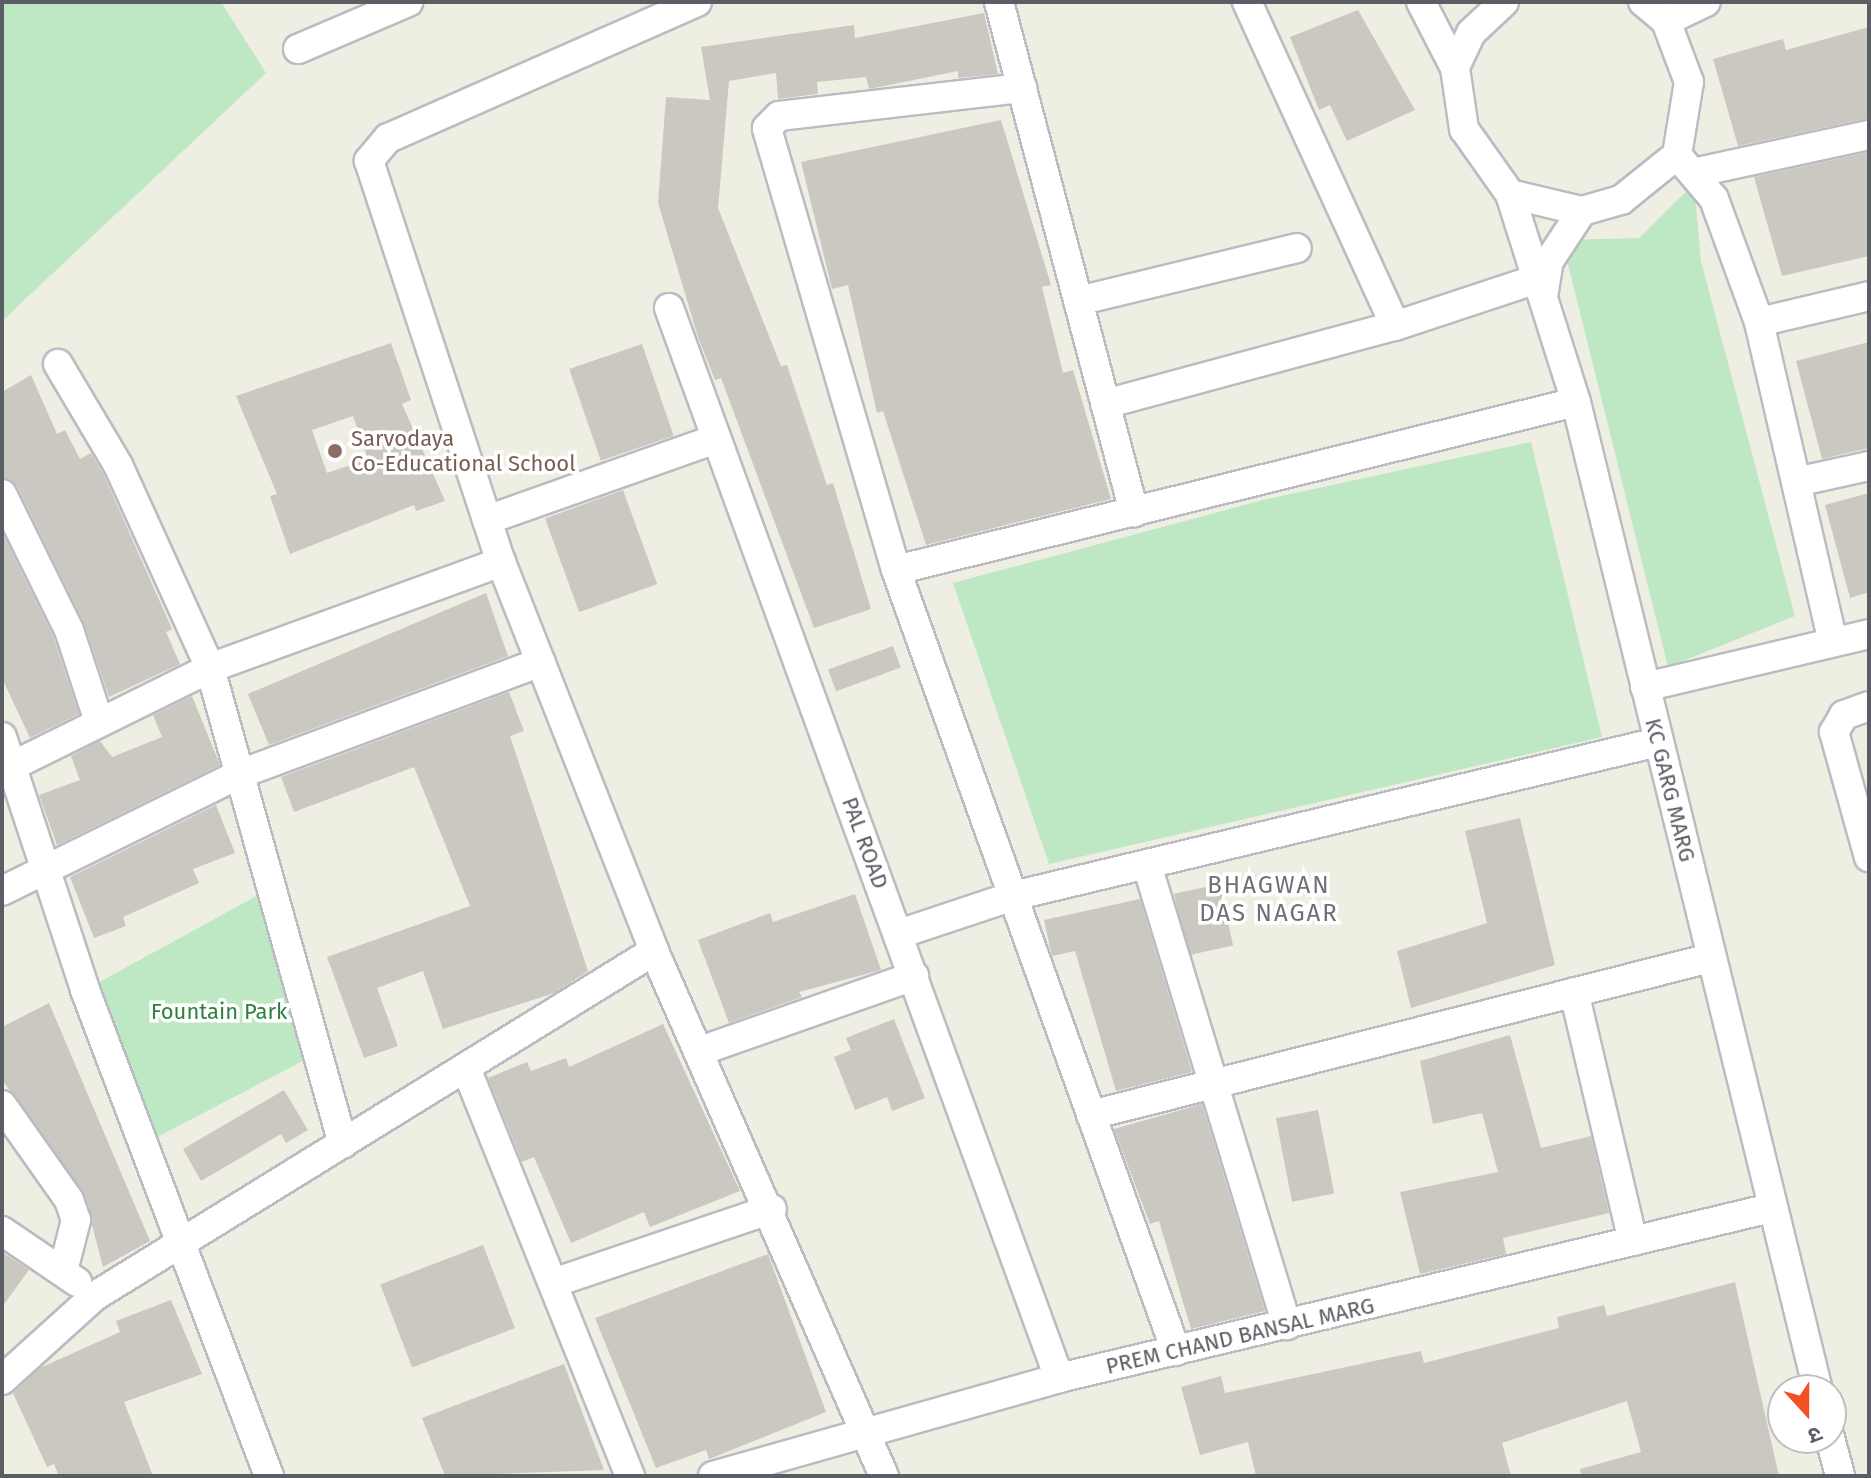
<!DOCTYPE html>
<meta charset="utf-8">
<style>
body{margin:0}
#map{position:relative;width:1871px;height:1478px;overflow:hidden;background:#efeee3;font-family:"Fira Sans","Noto Sans Devanagari",sans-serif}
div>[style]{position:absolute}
.green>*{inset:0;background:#bee8c3}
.building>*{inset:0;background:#cac8c0;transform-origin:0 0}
.roads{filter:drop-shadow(2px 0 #bbbcc3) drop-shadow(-2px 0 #bbbcc3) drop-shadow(0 2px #bbbcc3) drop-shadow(0 -2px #bbbcc3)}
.minor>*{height:28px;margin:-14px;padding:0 14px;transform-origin:14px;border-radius:14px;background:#fff}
.dots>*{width:22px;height:22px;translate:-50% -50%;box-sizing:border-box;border:4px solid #fff;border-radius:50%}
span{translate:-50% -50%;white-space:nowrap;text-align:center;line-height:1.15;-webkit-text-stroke:7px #fff;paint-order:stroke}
.education-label{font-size:22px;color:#785e54}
.left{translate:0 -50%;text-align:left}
.street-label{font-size:22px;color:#5b5e65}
.park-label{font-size:22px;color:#2e823d}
.neighbourhood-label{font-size:24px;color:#6c7077;letter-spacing:2px}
.frame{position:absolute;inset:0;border:4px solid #5b5e65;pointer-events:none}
.north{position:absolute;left:1767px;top:1374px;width:80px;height:80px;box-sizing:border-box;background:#fff;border:2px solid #bdbfc1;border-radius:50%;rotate:159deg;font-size:22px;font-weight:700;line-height:32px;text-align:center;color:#5b5e65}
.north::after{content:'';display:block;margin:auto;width:28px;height:36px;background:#f55023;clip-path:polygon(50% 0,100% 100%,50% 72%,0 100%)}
</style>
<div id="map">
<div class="green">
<div style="clip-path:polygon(2px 2px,221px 2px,266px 73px,2px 321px)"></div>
<div style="clip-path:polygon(1694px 184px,1701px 261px,1795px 616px,1668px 667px,1562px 240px,1639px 238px)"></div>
<div style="clip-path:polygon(1531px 442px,1602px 737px,1049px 864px,953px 583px,1263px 500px)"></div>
<div style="clip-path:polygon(271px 888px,318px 1053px,142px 1145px,85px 990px)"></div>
</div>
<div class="building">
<div style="clip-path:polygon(1358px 10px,1415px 110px,1347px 141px,1330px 105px,1319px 110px,1290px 37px)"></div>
<div style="clip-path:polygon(984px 13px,998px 74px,958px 78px,958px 71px,869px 89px,866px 77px,817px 82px,818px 94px,778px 99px,776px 73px,729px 81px,718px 208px,781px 366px,787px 365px,827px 485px,833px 483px,871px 609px,814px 628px,721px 378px,715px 380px,698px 337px,658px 203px,666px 97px,710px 100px,701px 47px,854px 25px,855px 38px)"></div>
<div style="clip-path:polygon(1869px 27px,1869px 118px,1738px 146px,1713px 59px,1783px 39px,1786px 50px)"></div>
<div style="clip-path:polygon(1001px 120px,1051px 285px,1042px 287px,1063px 373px,1073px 370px,1111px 499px,926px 545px,883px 411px,877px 413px,848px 285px,832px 289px,801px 162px)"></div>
<div style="clip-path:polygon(1869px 152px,1869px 256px,1782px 276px,1754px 177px)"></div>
<div style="clip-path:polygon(1869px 342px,1869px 448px,1822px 459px,1796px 361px)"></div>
<div style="clip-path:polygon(evenodd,391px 343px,411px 400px,402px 404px,445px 501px,416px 511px,414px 505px,290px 554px,270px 496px,277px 494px,236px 396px,391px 343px,353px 416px,368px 459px,327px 473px,312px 430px,353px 416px)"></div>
<div style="left:642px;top:344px;width:97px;height:77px;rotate:71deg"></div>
<div style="clip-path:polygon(31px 375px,57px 434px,65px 430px,80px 459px,91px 453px,103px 473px,172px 629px,166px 632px,180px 664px,109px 697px,84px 623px,17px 486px,2px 477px,2px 392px)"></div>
<div style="left:623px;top:490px;width:100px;height:83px;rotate:70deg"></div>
<div style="clip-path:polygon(1869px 493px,1869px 592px,1850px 598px,1825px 505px)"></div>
<div style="clip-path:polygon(2px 532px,53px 636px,79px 714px,30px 738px,2px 678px)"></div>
<div style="clip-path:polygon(486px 593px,508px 656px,269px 745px,248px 694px)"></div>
<div style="left:893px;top:646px;width:23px;height:69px;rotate:70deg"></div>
<div style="clip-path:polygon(509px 692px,524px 731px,510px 736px,588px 971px,554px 993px,443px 1029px,423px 971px,377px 988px,398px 1046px,364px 1058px,327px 957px,470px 906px,414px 767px,294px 812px,281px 777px)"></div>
<div style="clip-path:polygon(192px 696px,220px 765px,57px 845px,39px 795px,80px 780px,71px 756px,100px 741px,112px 757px,162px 737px,153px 715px)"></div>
<div style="clip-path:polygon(216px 805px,235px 853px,193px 869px,199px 883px,123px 917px,126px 926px,94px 938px,70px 877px)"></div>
<div style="clip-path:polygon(1520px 818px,1555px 965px,1411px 1008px,1397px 951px,1487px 923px,1465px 831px)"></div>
<div style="left:1220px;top:884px;width:63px;height:47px;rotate:78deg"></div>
<div style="clip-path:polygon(855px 894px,881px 970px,799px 992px,802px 997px,729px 1023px,698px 940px,770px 913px,773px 922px)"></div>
<div style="clip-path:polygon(1140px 899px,1192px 1072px,1116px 1091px,1075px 951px,1052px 956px,1044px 920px)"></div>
<div style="clip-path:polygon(49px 1003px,150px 1241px,103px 1267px,83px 1191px,2px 1080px,2px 1027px)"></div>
<div style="clip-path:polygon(894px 1019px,925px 1098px,892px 1111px,887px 1097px,855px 1110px,834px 1057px,851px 1050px,846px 1038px)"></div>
<div style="clip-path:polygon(663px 1024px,740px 1191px,650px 1227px,644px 1212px,571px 1243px,534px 1157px,522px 1162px,488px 1078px,527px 1062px,531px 1071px,566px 1058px,569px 1067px)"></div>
<div style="clip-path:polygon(1510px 1035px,1541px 1148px,1591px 1136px,1609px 1213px,1503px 1238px,1506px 1254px,1420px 1274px,1400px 1192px,1498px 1172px,1482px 1113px,1433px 1124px,1420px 1061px)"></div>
<div style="clip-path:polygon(284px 1090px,308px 1130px,286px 1143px,281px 1134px,201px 1181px,183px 1149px)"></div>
<div style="clip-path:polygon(1202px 1104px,1265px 1311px,1191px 1329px,1159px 1221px,1150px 1224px,1114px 1129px)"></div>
<div style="left:1318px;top:1110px;width:85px;height:43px;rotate:79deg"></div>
<div style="left:483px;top:1245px;width:89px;height:110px;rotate:69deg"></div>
<div style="clip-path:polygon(2px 1252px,29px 1270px,2px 1307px)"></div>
<div style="clip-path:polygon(768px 1254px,826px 1412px,709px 1459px,706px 1450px,656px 1468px,595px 1318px)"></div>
<div style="clip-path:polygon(1735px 1282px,1779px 1476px,1581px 1476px,1580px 1469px,1641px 1452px,1627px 1401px,1502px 1443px,1511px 1476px,1256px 1476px,1248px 1442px,1200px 1455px,1181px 1387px,1221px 1376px,1225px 1393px,1421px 1351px,1424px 1363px,1559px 1328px,1557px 1317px,1604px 1305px,1607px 1316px)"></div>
<div style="clip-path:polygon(171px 1300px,202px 1374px,124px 1402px,153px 1476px,59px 1476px,54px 1464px,47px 1467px,13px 1393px,40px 1368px,120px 1332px,116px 1321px)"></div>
<div style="clip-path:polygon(564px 1364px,604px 1470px,445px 1476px,422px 1418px)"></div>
</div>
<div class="roads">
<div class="minor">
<div style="left:697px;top:2px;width:338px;rotate:156.2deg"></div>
<div style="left:388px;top:138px;width:30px;rotate:130deg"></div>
<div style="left:369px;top:161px;width:422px;rotate:71.8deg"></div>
<div style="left:501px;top:562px;width:418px;rotate:68.5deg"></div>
<div style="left:654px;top:951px;width:573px;rotate:66.34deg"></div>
<div style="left:999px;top:2px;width:528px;rotate:75.17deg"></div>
<div style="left:1247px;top:2px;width:356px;rotate:65.4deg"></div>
<div style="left:1395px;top:326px;width:153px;rotate:-18.3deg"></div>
<div style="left:1421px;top:2px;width:74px;rotate:62.7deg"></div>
<div style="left:1504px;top:2px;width:45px;rotate:136.8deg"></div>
<div style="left:1471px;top:33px;width:38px;rotate:115deg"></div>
<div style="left:1455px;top:68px;width:62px;rotate:81.6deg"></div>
<div style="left:1464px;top:129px;width:80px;rotate:54.7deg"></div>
<div style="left:1510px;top:194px;width:74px;rotate:13.3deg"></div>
<div style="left:1582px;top:211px;width:41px;rotate:-15.8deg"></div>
<div style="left:1621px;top:200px;width:72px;rotate:-38.8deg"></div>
<div style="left:1677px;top:155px;width:74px;rotate:-80.7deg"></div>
<div style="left:1689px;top:82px;width:65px;rotate:-110.7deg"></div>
<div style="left:1666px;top:21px;width:30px;rotate:-140deg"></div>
<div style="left:1666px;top:21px;width:44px;rotate:-25.4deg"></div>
<div style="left:298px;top:49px;width:120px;rotate:-23.1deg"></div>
<div style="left:1677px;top:155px;width:57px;rotate:49.9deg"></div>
<div style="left:1714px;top:199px;width:131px;rotate:69.9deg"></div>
<div style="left:1759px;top:322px;width:328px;rotate:77deg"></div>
<div style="left:1693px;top:173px;width:180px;rotate:-12.2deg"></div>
<div style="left:1510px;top:194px;width:218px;rotate:72.4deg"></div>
<div style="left:1576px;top:402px;width:1017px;rotate:76.24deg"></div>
<div style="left:1544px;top:291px;width:30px;rotate:-81deg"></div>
<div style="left:1549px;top:261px;width:60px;rotate:-56.6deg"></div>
<div style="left:1078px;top:301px;width:225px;rotate:-13.6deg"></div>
<div style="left:669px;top:308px;width:1139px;rotate:69.97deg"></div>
<div style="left:1759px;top:322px;width:113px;rotate:-13.3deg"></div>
<div style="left:58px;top:364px;width:117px;rotate:59.3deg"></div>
<div style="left:118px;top:465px;width:223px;rotate:65.6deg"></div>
<div style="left:210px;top:668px;width:494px;rotate:74.4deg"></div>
<div style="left:1105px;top:404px;width:300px;rotate:-15.1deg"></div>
<div style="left:1796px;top:482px;width:75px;rotate:-12.4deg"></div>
<div style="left:2px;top:494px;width:152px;rotate:63.8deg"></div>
<div style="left:69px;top:630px;width:97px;rotate:71.9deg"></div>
<div style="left:487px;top:520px;width:243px;rotate:-19.5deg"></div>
<div style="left:896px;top:570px;width:460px;rotate:-106.3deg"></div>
<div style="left:767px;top:128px;width:17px;rotate:-45deg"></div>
<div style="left:779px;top:116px;width:245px;rotate:-6.6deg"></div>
<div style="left:1645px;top:687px;width:230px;rotate:-13.3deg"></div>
<div style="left:1869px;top:706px;width:27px;rotate:160deg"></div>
<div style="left:1844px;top:715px;width:20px;rotate:120deg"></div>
<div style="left:1834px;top:732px;width:130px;rotate:74.4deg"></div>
<div style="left:2px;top:737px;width:266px;rotate:71.8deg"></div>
<div style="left:85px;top:990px;width:520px;rotate:69.26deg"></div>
<div style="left:2px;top:771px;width:232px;rotate:-26.3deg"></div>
<div style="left:210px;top:668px;width:310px;rotate:-20deg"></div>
<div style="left:1147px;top:865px;width:481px;rotate:73.1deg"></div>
<div style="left:2px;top:891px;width:265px;rotate:-26.2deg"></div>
<div style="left:240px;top:774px;width:321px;rotate:-20.4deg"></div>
<div style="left:899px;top:934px;width:120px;rotate:-18.4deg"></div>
<div style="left:1013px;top:896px;width:663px;rotate:-13.43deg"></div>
<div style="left:1574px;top:992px;width:256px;rotate:76.7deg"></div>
<div style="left:700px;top:1051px;width:227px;rotate:-19.3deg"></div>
<div style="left:466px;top:1068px;width:440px;rotate:68.1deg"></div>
<div style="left:2px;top:1105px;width:116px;rotate:54.8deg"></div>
<div style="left:69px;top:1200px;width:21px;rotate:71deg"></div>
<div style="left:76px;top:1220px;width:53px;rotate:104.3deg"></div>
<div style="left:1091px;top:1115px;width:639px;rotate:-14.23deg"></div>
<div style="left:2px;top:1231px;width:91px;rotate:34.2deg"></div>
<div style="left:553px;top:1283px;width:231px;rotate:-18.7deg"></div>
<div style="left:1176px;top:1351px;width:830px;rotate:-109.72deg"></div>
<div style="left:896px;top:570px;width:700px;rotate:-13.88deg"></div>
<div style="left:2px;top:1380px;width:125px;rotate:-42.1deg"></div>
<div style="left:95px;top:1296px;width:657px;rotate:-31.68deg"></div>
<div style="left:1830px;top:1438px;width:39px;rotate:75deg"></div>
<div style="left:713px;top:1476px;width:360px;rotate:-15.8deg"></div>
<div style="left:1059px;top:1378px;width:732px;rotate:-13.43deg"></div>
</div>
</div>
<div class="dots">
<div style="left:335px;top:451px;background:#8d6e63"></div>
</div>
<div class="education-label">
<span class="left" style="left:351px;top:451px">Sarvodaya<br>Co-Educational School</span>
</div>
<div class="street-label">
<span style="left:1670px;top:790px;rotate:76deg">KC GARG MARG</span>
<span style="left:865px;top:843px;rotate:70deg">PAL ROAD</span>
<span style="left:1240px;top:1336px;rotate:-13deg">PREM CHAND BANSAL MARG</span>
</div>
<div class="park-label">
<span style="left:219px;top:1012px">Fountain Park</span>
</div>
<div class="neighbourhood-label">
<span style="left:1269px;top:900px">BHAGWAN<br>DAS NAGAR</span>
</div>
<div class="frame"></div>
<div class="north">उ</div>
</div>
